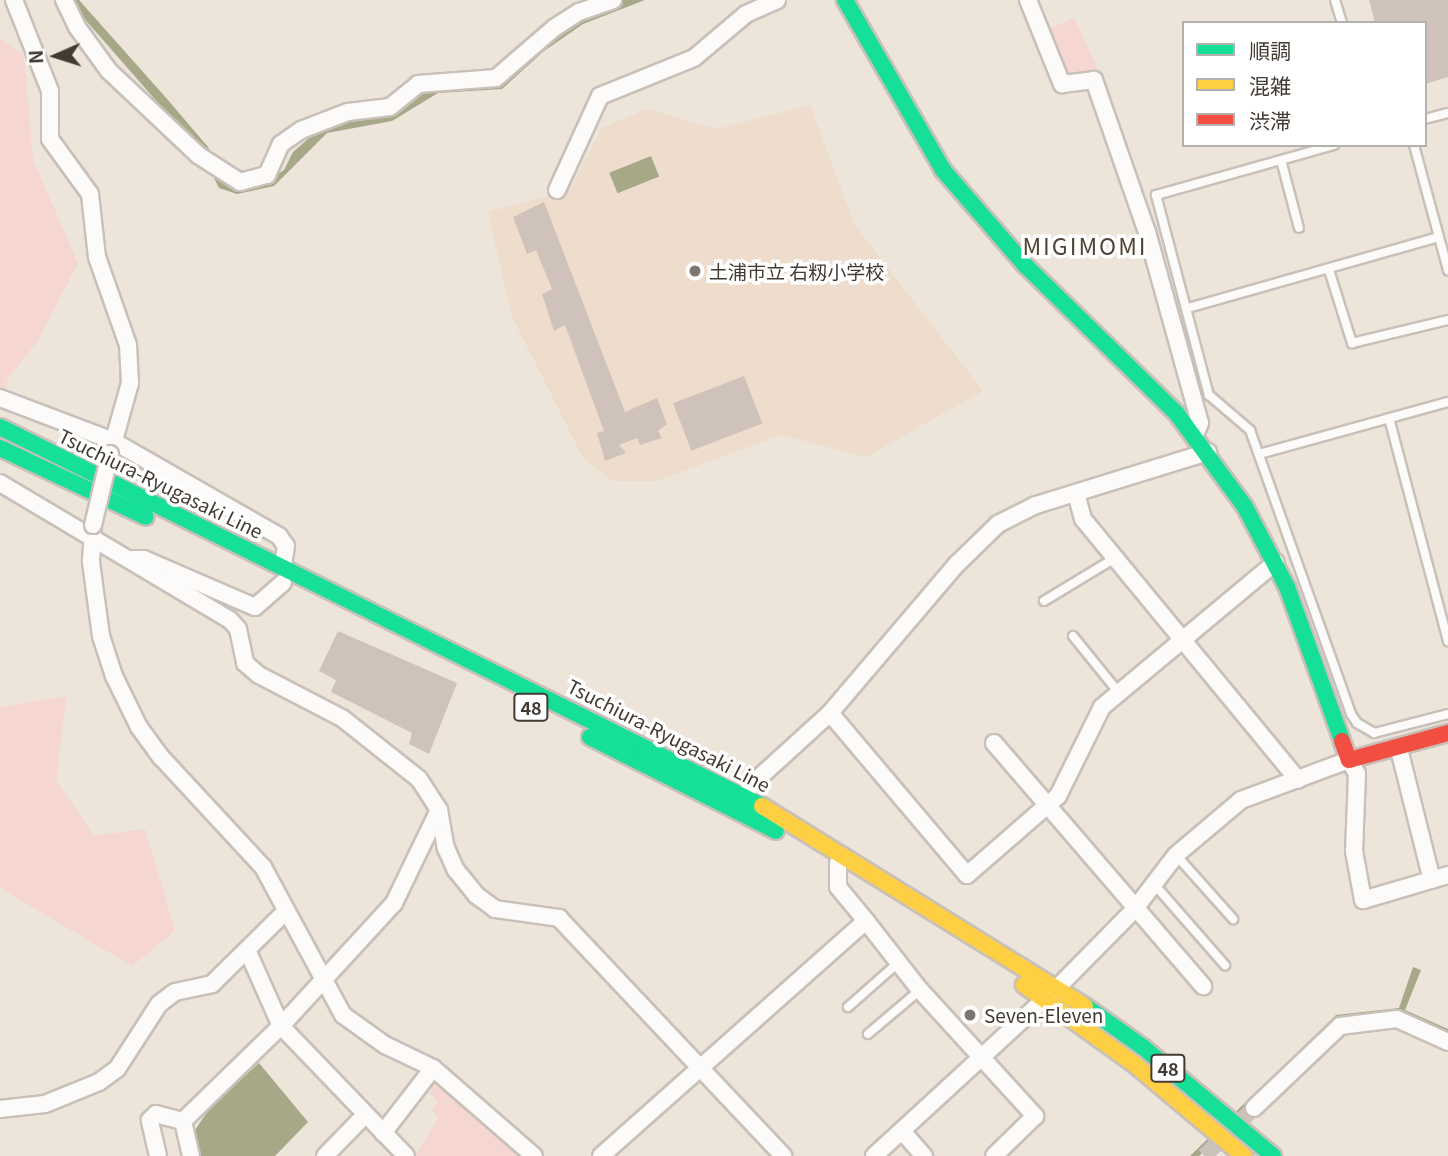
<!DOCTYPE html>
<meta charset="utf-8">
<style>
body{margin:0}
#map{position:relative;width:1448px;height:1156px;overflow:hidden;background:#ede4da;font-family:Georgia,"Noto Sans JP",serif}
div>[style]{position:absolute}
.built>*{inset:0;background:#edc}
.green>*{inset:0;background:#f5d6d1}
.water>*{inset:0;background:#a6a888;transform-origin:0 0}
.building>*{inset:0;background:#cfc2ba;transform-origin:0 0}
.street-tunnel>*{height:16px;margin-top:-8px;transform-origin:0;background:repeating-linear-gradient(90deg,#cbc2b9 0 16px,transparent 0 24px)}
.roads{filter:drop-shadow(2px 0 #c8c0b9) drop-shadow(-2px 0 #c8c0b9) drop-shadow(0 2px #c8c0b9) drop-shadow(0 -2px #c8c0b9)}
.lane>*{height:8px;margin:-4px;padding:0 4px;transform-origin:4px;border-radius:4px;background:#fcfbf9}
.street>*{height:16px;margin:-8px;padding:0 8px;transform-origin:8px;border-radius:8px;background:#fcfbf9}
.fast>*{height:16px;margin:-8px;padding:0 8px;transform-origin:8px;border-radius:8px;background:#16e098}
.slow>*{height:16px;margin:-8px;padding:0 8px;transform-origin:8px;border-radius:8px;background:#ffcf43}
.jam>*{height:16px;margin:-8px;padding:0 8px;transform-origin:8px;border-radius:8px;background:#f24e42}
.bridges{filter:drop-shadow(2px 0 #c8c0b9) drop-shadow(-2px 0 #c8c0b9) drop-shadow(0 2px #c8c0b9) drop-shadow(0 -2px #c8c0b9)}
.street-bridge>*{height:16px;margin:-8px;padding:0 8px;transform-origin:8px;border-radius:8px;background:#fcfbf9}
.dots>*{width:19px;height:19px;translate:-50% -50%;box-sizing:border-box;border:4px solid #fff;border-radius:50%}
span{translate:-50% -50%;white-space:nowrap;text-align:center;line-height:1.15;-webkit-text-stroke:7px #fff;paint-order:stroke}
.shield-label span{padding:2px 5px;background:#fff;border:2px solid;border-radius:5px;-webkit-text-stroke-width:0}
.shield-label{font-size:18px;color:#423b34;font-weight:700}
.poi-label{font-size:19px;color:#423b34}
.left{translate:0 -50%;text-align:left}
.street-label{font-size:19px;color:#423b34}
.quarter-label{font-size:23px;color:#514334;letter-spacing:2px}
.legend{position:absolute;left:1182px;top:21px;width:245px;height:126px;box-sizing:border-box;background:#fff;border:2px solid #b3b1ae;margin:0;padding:9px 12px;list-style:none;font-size:21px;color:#423b34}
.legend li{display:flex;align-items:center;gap:14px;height:35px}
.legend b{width:35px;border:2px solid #b3b1ae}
.north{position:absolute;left:21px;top:21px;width:70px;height:70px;-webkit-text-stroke:5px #fff;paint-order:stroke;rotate:267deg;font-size:19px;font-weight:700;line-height:28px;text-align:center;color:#423b34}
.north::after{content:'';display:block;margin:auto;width:24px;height:32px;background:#423b34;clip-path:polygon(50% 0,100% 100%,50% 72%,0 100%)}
</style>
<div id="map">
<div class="built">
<div style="clip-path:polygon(810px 105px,854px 224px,983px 391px,866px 457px,781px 435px,656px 481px,613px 481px,584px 460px,512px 317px,488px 212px,570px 190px,602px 128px,647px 109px,717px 129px)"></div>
</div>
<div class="green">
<div style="clip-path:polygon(1074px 18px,1097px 67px,1096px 76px,1064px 80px,1049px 29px)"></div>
<div style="clip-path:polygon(0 38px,24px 56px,33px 160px,78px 263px,37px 342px,8px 378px,0 408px)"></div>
<div style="clip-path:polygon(66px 696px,56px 780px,94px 836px,145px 829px,175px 931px,132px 966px,0 888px,0 707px)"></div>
<div style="clip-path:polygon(434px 1075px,524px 1156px,415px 1156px,439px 1117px,432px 1111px,438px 1102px,430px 1094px)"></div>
</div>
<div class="water">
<div style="clip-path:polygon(68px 0,79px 0,168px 100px,208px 147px,224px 180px,270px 179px,284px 170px,293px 152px,324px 125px,390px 112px,435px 85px,498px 81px,580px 16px,621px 0,645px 0,583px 24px,544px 51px,502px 89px,438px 93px,392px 121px,327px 133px,274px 186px,237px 194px,219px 188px,201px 152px)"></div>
<div style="left:651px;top:156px;width:22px;height:45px;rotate:68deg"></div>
<div style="clip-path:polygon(1413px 967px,1421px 970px,1405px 1010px,1448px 1029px,1448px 1038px,1369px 1017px,1311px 1050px,1199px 1156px,1190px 1156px,1336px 1015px,1399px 1008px)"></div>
<div style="clip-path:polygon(259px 1063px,308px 1122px,275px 1156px,201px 1156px,195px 1130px,212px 1105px)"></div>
</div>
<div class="building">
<div style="clip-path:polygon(1369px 0,1448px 0,1448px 77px,1425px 84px,1425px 23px,1375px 23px)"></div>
<div style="clip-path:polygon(544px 202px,625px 412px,657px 398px,667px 424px,658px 431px,662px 438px,640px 445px,637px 438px,619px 445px,626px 453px,605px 461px,597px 433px,604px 431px,565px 325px,554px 331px,542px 294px,552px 289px,536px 250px,527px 254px,513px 217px)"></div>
<div style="left:744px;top:376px;width:51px;height:76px;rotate:69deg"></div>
<div style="clip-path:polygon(338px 631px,457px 683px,429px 754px,409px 744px,412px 733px,331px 692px,336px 680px,319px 671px)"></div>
</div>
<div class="street-tunnel">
<div style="left:1204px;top:1156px;width:69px;rotate:-43.8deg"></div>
</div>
<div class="roads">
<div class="lane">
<div style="left:1335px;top:0;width:24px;rotate:73deg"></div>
<div style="left:1425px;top:119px;width:24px;rotate:-15deg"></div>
<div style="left:1334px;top:145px;width:185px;rotate:164.3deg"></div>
<div style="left:1156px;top:195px;width:207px;rotate:75.2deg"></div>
<div style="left:1209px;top:395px;width:54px;rotate:40.5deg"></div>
<div style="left:1250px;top:430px;width:301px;rotate:70.4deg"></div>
<div style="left:1351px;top:714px;width:11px;rotate:56deg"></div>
<div style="left:1357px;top:723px;width:20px;rotate:30deg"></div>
<div style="left:1374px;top:733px;width:76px;rotate:-14.4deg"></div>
<div style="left:1414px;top:145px;width:130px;rotate:74.8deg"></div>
<div style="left:1281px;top:160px;width:70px;rotate:75.2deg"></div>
<div style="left:1329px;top:270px;width:77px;rotate:72.5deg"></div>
<div style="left:1352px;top:343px;width:99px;rotate:-13.5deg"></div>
<div style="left:1188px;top:308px;width:261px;rotate:-15.8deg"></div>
<div style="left:1389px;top:418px;width:231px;rotate:75.2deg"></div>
<div style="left:1259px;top:454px;width:196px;rotate:-15.4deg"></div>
<div style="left:1044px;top:601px;width:83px;rotate:-31.2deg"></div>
<div style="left:1073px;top:636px;width:73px;rotate:51.1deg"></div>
<div style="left:1176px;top:855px;width:86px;rotate:48.3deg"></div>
<div style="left:1154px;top:884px;width:108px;rotate:48.8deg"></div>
<div style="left:848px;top:1007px;width:68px;rotate:-41.4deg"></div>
<div style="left:868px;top:1034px;width:68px;rotate:-40.2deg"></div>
</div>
<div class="street">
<div style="left:14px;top:0;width:98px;rotate:68.4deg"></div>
<div style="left:50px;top:91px;width:48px;rotate:90deg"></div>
<div style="left:50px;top:139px;width:68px;rotate:54deg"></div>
<div style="left:90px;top:194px;width:63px;rotate:83.7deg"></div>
<div style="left:97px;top:257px;width:93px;rotate:70.6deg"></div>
<div style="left:128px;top:345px;width:38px;rotate:87deg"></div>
<div style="left:130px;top:383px;width:74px;rotate:105.7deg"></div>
<div style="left:64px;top:0;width:30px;rotate:64deg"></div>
<div style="left:77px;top:27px;width:54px;rotate:54deg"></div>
<div style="left:109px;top:71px;width:122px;rotate:43.3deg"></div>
<div style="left:198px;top:155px;width:50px;rotate:32.7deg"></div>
<div style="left:240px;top:182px;width:28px;rotate:-15deg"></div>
<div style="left:267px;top:175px;width:34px;rotate:-66deg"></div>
<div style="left:281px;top:144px;width:24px;rotate:-35deg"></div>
<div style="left:301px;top:130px;width:50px;rotate:-21deg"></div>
<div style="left:348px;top:112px;width:42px;rotate:-6.8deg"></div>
<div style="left:390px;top:107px;width:36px;rotate:-39deg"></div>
<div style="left:418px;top:84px;width:78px;rotate:-4.4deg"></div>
<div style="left:496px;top:78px;width:77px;rotate:-40.8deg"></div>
<div style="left:554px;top:28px;width:30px;rotate:-33deg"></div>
<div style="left:579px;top:12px;width:36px;rotate:-19deg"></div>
<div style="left:1028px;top:0;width:91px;rotate:68deg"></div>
<div style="left:1062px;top:84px;width:32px;rotate:-7deg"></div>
<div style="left:1094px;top:80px;width:161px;rotate:70.8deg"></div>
<div style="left:1147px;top:232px;width:198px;rotate:74.5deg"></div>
<div style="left:1200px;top:423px;width:13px;rotate:113deg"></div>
<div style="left:557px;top:190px;width:103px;rotate:-65.4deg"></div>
<div style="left:600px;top:96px;width:101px;rotate:-22deg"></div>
<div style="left:694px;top:58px;width:68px;rotate:-40.2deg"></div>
<div style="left:746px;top:14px;width:34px;rotate:-24deg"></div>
<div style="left:0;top:398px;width:121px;rotate:20.8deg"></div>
<div style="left:113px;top:441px;width:191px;rotate:29.8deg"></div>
<div style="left:279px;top:536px;width:12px;rotate:55deg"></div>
<div style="left:286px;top:546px;width:20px;rotate:99deg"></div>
<div style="left:0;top:483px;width:268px;rotate:30.8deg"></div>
<div style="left:230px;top:620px;width:12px;rotate:48deg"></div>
<div style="left:238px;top:629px;width:35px;rotate:78deg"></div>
<div style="left:245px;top:663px;width:18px;rotate:41deg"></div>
<div style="left:259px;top:675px;width:93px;rotate:27.4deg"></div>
<div style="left:342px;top:718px;width:98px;rotate:38.4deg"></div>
<div style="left:419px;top:779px;width:37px;rotate:57deg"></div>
<div style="left:439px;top:810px;width:39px;rotate:80deg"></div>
<div style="left:446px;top:848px;width:24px;rotate:66deg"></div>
<div style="left:456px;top:870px;width:32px;rotate:51deg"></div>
<div style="left:476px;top:895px;width:24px;rotate:36deg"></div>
<div style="left:495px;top:909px;width:65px;rotate:8deg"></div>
<div style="left:559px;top:918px;width:327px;rotate:46.7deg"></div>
<div style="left:1076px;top:493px;width:27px;rotate:75deg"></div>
<div style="left:1083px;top:519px;width:338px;rotate:50.5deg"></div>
<div style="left:93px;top:531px;width:31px;rotate:94deg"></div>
<div style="left:91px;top:562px;width:75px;rotate:82.3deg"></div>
<div style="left:101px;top:636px;width:42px;rotate:72deg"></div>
<div style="left:114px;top:676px;width:57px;rotate:63.9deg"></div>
<div style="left:139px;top:727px;width:37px;rotate:54deg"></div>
<div style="left:161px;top:757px;width:150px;rotate:47.2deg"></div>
<div style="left:263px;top:867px;width:168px;rotate:61.6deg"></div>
<div style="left:343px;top:1015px;width:52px;rotate:35.5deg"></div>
<div style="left:385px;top:1045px;width:53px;rotate:25.6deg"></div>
<div style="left:433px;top:1068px;width:134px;rotate:41.1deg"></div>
<div style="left:133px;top:559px;width:11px"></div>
<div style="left:144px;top:559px;width:121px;rotate:23.4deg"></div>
<div style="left:255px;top:607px;width:37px;rotate:-41deg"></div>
<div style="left:830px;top:713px;width:212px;rotate:49.8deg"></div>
<div style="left:967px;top:875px;width:121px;rotate:-41deg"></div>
<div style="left:1058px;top:796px;width:99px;rotate:-63.7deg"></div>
<div style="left:1102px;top:707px;width:226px;rotate:-39.8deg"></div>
<div style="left:994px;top:743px;width:321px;rotate:49.3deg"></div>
<div style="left:1399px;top:749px;width:135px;rotate:75.9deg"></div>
<div style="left:740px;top:802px;width:22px;rotate:-56deg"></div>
<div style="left:752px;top:784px;width:105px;rotate:-42.3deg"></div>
<div style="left:830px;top:713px;width:196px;rotate:-49.6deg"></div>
<div style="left:957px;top:564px;width:57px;rotate:-44.3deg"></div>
<div style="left:998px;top:524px;width:42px;rotate:-26.6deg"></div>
<div style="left:1036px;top:505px;width:180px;rotate:-17.1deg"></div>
<div style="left:838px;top:863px;width:24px;rotate:90deg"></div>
<div style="left:838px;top:887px;width:44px;rotate:50.5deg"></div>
<div style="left:248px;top:952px;width:81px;rotate:66deg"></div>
<div style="left:281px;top:1026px;width:180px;rotate:46.1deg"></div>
<div style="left:1254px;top:1108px;width:119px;rotate:-43.6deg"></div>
<div style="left:1340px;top:1026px;width:57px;rotate:-7deg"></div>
<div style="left:1397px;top:1019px;width:56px;rotate:24.3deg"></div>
<div style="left:0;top:1109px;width:45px;rotate:-6.3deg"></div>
<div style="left:45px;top:1104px;width:58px;rotate:-22.2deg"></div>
<div style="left:99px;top:1082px;width:22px;rotate:-36deg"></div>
<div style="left:117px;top:1069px;width:77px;rotate:-57.1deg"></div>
<div style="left:159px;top:1004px;width:20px;rotate:-37deg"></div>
<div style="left:175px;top:992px;width:38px;rotate:-12deg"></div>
<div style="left:212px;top:984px;width:104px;rotate:-44.6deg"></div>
<div style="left:903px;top:1132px;width:32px;rotate:49deg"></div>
<div style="left:383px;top:1133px;width:82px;rotate:-52.4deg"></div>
<div style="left:158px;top:1156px;width:37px;rotate:-103deg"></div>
<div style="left:150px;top:1120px;width:8px;rotate:-45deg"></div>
<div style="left:156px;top:1114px;width:28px;rotate:15deg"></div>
<div style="left:191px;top:1156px;width:36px;rotate:-103deg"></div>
<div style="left:183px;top:1121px;width:136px;rotate:-44.1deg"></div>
<div style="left:281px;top:1026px;width:167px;rotate:-47.4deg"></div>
<div style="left:394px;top:903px;width:103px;rotate:-64.2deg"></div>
<div style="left:325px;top:1156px;width:57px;rotate:-45.7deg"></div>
<div style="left:601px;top:1156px;width:354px;rotate:-41.6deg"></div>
<div style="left:866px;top:921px;width:88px;rotate:52deg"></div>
<div style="left:920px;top:990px;width:171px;rotate:47.6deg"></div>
<div style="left:1035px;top:1116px;width:57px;rotate:135.7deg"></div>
<div style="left:874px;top:1156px;width:250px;rotate:-42.6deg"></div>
<div style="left:1058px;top:987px;width:108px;rotate:-45.4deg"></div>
<div style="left:1134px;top:910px;width:69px;rotate:-52.6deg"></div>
<div style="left:1176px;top:855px;width:85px;rotate:-40.2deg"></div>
<div style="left:1241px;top:800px;width:115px;rotate:-20.3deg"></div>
<div style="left:1349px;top:760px;width:16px;rotate:60deg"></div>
<div style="left:1357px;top:774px;width:77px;rotate:92.2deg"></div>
<div style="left:1354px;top:851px;width:50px;rotate:79.6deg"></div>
<div style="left:1363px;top:900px;width:89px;rotate:-16.4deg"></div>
</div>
<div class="fast">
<div style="left:845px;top:0;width:196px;rotate:60deg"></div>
<div style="left:943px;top:170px;width:127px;rotate:49.2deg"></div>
<div style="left:1026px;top:266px;width:211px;rotate:44.4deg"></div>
<div style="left:1177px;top:414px;width:115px;rotate:53.8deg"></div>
<div style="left:1245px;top:507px;width:90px;rotate:62.3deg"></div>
<div style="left:1287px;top:587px;width:164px;rotate:70.3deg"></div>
<div style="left:0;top:427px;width:851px;rotate:26.44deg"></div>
<div style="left:0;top:448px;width:161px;rotate:25.3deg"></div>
<div style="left:590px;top:737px;width:208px;rotate:26.8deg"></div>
<div style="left:1085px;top:1006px;width:72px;rotate:35.4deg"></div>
<div style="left:1144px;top:1048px;width:168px;rotate:39.9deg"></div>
</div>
<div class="slow">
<div style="left:762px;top:806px;width:380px;rotate:31.8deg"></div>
<div style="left:1024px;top:985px;width:134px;rotate:35.6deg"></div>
<div style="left:1133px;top:1063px;width:145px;rotate:40deg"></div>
</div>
<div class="jam">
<div style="left:1342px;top:741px;width:20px;rotate:70deg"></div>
<div style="left:1349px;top:760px;width:103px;rotate:-15.3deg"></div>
</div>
</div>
<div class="bridges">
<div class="street-bridge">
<div style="left:93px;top:525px;width:73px;rotate:-76.5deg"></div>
</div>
</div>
<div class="dots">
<div style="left:695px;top:271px;background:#7e766e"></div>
<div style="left:970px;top:1015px;background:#7e766e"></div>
</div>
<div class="shield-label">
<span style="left:531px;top:707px">48</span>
<span style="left:1168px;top:1068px">48</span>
</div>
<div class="poi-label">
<span class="left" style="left:709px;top:271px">土浦市立 右籾小学校</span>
<span class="left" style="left:984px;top:1015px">Seven-Eleven</span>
</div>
<div class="street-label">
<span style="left:161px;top:483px;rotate:26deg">Tsuchiura-Ryugasaki Line</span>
<span style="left:669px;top:735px;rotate:27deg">Tsuchiura-Ryugasaki Line</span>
</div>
<div class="quarter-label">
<span style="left:1085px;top:245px">MIGIMOMI</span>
</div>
<ul class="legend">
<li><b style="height:9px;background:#16e098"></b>順調</li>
<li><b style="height:9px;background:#ffcf43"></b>混雑</li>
<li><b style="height:9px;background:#f24e42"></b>渋滞</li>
</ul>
<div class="north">N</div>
</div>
